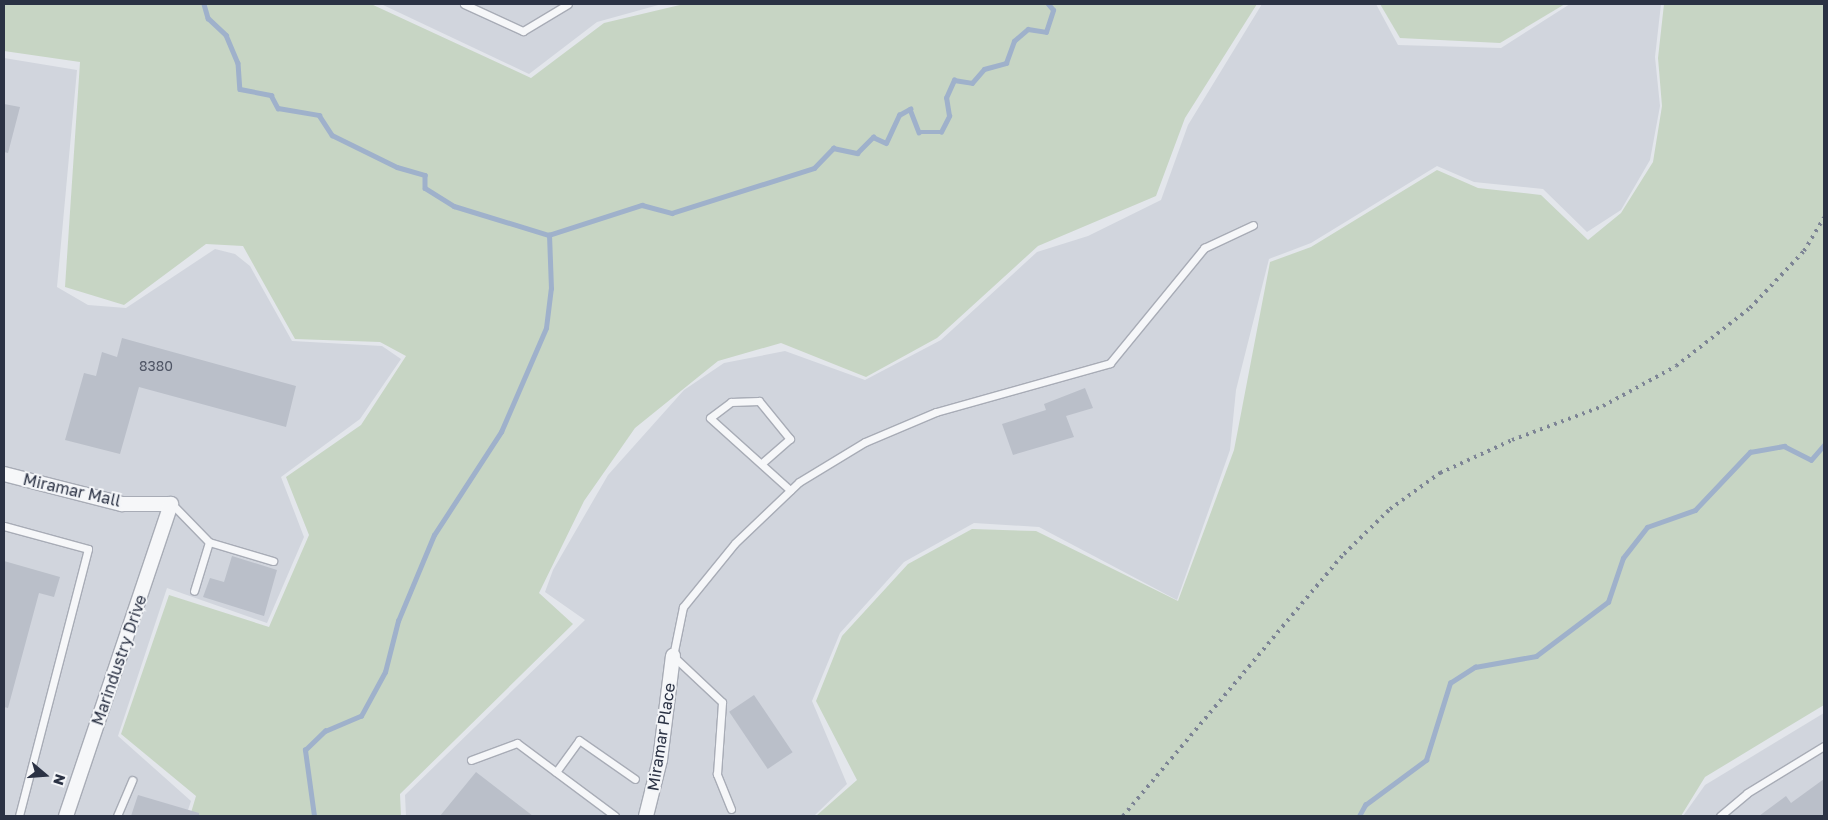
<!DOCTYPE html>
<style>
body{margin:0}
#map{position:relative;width:1828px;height:820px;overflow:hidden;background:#e3e6eb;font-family:"Golos Text",sans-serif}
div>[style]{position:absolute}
.built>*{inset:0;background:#d1d5dd}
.green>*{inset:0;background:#c7d5c4}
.stream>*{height:4.5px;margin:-2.25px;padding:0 2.25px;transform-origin:2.25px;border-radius:2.25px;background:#9fb1cb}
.building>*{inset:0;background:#babfc9;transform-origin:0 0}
.roads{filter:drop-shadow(1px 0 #a8acb6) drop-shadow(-1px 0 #a8acb6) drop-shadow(0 1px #a8acb6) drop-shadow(0 -1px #a8acb6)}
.lane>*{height:7px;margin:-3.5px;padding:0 3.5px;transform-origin:3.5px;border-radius:3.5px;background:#f6f7f9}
.street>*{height:14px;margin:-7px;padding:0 7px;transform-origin:7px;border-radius:7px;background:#f6f7f9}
.rail>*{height:4px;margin-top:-2px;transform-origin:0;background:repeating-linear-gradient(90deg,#7d8495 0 2.5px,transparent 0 7.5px)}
span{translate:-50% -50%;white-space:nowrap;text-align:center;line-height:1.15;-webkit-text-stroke:4px #f3f5f8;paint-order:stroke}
.number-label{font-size:14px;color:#4f5565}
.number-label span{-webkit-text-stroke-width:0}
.street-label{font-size:16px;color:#2b3244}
.frame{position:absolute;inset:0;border:5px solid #2b3244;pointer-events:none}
.north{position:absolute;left:20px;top:750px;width:50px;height:50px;-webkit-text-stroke:4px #f3f5f8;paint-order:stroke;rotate:108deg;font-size:14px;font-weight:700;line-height:20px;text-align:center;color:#2b3244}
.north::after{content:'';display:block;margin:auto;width:18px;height:22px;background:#2b3244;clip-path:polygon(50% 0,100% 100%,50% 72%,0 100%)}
</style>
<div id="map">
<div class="built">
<div style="clip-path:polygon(381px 4px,662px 4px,597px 22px,529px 74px)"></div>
<div style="clip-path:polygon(1262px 4px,1376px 4px,1398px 45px,1501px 48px,1570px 4px,1661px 4px,1655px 57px,1660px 106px,1650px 160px,1621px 210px,1587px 232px,1543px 189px,1474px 182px,1437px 166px,1311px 243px,1269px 259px,1236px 390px,1230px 450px,1177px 600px,1039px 527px,974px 523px,904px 562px,840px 633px,812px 701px,847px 784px,814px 816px,406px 816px,405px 795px,585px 620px,545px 592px,553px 570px,608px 475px,684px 390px,724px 363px,785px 351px,865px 380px,941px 340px,1037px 252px,1088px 236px,1161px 200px,1188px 125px)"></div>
<div style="clip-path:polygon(4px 58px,77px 70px,57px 287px,88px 305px,126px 308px,215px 249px,235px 254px,250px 266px,292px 341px,382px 346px,401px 359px,360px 419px,281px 477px,304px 537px,267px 623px,167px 588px,118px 736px,191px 801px,186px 816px,4px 816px)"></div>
<div style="clip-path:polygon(1824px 713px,1824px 816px,1683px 816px,1705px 785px)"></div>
</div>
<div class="green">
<div style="clip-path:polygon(4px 4px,371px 4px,531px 78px,604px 23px,684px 4px,1257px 4px,1185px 118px,1156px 196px,1038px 246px,937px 338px,866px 377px,781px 343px,718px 361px,635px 428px,584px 501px,539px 593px,573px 624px,400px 794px,401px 816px,190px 816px,196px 796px,121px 734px,169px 595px,269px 627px,309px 535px,286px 477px,361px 425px,406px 356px,380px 342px,295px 339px,243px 246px,206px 244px,124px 305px,65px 287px,80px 62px,4px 51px)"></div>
<div style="clip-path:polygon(1380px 4px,1565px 4px,1500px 43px,1400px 38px)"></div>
<div style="clip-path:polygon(1664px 4px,1824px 4px,1824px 705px,1705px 777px,1681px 816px,816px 816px,857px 780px,816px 701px,842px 636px,908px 564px,972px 529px,1036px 531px,1178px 601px,1234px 450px,1270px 262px,1311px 247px,1437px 170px,1478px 188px,1541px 195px,1588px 240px,1621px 213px,1653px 162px,1662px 106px,1658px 58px)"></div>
</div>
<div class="stream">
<div style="left:204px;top:4px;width:15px;rotate:74deg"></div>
<div style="left:208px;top:18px;width:25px;rotate:43deg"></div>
<div style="left:226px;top:35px;width:30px;rotate:67deg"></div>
<div style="left:238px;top:63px;width:26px;rotate:86deg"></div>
<div style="left:240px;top:89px;width:32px;rotate:11deg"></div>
<div style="left:271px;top:95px;width:15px;rotate:62deg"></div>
<div style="left:278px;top:108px;width:42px;rotate:9.7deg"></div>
<div style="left:319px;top:115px;width:24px;rotate:57deg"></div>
<div style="left:332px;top:135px;width:72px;rotate:26.2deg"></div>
<div style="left:397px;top:167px;width:29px;rotate:16deg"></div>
<div style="left:425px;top:175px;width:13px;rotate:90deg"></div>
<div style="left:425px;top:188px;width:34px;rotate:32deg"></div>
<div style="left:454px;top:206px;width:99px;rotate:17deg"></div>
<div style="left:549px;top:235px;width:98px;rotate:-17.9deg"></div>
<div style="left:642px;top:205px;width:31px;rotate:15deg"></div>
<div style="left:672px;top:213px;width:149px;rotate:-17.6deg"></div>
<div style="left:814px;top:168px;width:28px;rotate:-46deg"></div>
<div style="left:833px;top:148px;width:25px;rotate:12deg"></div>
<div style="left:857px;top:153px;width:23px;rotate:-45deg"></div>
<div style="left:873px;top:137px;width:14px;rotate:25deg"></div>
<div style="left:886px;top:143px;width:31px;rotate:-65deg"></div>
<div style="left:899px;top:115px;width:13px;rotate:-29deg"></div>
<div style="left:910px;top:109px;width:25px;rotate:69deg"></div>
<div style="left:919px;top:132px;width:22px"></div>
<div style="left:941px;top:132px;width:18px;rotate:-63deg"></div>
<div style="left:949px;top:116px;width:18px;rotate:-99deg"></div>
<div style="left:946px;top:98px;width:20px;rotate:-66deg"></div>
<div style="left:954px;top:80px;width:18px;rotate:9deg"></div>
<div style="left:972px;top:83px;width:18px;rotate:-49deg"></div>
<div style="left:984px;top:69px;width:23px;rotate:-15deg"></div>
<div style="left:1006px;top:63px;width:23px;rotate:-70deg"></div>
<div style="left:1014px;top:41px;width:18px;rotate:-41deg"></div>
<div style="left:1028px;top:29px;width:18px;rotate:9deg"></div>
<div style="left:1046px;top:32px;width:23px;rotate:-72deg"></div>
<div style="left:1053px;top:10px;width:8px;rotate:-130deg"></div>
<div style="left:314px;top:816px;width:67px;rotate:-97.8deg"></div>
<div style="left:305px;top:750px;width:28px;rotate:-44deg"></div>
<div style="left:325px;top:731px;width:39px;rotate:-23deg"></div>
<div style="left:361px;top:716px;width:50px;rotate:-61.4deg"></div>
<div style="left:385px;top:672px;width:53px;rotate:-75.7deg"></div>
<div style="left:398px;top:621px;width:93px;rotate:-67.3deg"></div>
<div style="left:434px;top:535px;width:123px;rotate:-57deg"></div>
<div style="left:501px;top:432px;width:113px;rotate:-66.6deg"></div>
<div style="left:546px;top:328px;width:39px;rotate:-83deg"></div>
<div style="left:551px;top:289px;width:54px;rotate:-92.1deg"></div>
<div style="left:1359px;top:816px;width:13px;rotate:-61deg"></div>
<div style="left:1365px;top:805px;width:76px;rotate:-36.4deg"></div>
<div style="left:1426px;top:760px;width:81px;rotate:-72.7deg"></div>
<div style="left:1450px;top:683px;width:30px;rotate:-33deg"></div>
<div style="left:1475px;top:667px;width:62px;rotate:-10.2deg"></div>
<div style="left:1536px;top:656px;width:90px;rotate:-36.9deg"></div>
<div style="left:1608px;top:602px;width:46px;rotate:-71.2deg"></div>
<div style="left:1623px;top:558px;width:39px;rotate:-52deg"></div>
<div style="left:1647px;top:527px;width:51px;rotate:-19.5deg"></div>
<div style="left:1695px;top:510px;width:80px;rotate:-46.5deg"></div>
<div style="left:1750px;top:452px;width:35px;rotate:-10deg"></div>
<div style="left:1784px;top:446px;width:30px;rotate:27deg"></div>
<div style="left:1811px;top:460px;width:20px;rotate:-49deg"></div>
</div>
<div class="building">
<div style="clip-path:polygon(4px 104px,20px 107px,8px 153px,4px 152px)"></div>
<div style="clip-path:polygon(122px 338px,296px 386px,286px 427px,139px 387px,120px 454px,65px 440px,84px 373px,96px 376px,102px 352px,117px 357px)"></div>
<div style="clip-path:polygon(1085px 388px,1093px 408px,1066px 416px,1074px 437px,1013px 455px,1002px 424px,1046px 410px,1044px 404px)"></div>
<div style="clip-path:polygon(232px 556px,277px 570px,264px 616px,203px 597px,210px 578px,224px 582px)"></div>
<div style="clip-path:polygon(4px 561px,60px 577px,54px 597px,39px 593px,8px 708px,4px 707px)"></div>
<div style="left:754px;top:695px;width:69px;height:30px;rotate:56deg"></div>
<div style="clip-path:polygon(476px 772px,533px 816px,440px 816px)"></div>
<div style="clip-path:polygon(1824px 779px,1824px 816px,1759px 816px,1786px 796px,1791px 803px)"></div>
<div style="clip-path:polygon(138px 795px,199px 813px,199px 816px,131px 816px)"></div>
</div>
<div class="roads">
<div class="lane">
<div style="left:464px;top:4px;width:65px;rotate:24.6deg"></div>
<div style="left:523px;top:31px;width:52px;rotate:-31deg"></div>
<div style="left:762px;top:463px;width:37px;rotate:-41deg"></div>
<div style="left:790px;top:439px;width:49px;rotate:-129.2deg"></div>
<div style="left:759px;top:401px;width:28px;rotate:178deg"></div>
<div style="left:731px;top:402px;width:26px;rotate:143deg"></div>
<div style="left:710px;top:418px;width:108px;rotate:42deg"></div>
<div style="left:172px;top:504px;width:53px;rotate:45.8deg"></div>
<div style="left:209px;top:542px;width:51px;rotate:107deg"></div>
<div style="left:4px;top:526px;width:87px;rotate:15.3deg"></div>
<div style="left:88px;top:549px;width:276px;rotate:104.5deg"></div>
<div style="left:209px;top:542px;width:67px;rotate:16.5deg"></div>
<div style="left:471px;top:760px;width:49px;rotate:-20.3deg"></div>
<div style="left:517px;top:743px;width:122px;rotate:36.7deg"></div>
<div style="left:556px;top:772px;width:39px;rotate:-54deg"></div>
<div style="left:579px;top:740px;width:68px;rotate:34.9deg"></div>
<div style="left:731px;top:809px;width:38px;rotate:-112deg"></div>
<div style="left:717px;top:774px;width:72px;rotate:-86deg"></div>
<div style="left:722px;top:702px;width:67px;rotate:-136.8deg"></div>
<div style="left:673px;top:656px;width:50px;rotate:-78.5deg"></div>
<div style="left:683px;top:607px;width:82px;rotate:-50.9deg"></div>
<div style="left:735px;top:543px;width:88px;rotate:-43.6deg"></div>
<div style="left:799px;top:482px;width:77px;rotate:-31.2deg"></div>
<div style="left:865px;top:442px;width:77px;rotate:-22.9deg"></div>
<div style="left:936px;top:412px;width:181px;rotate:-15.7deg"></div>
<div style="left:1110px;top:363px;width:149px;rotate:-50.7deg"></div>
<div style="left:1204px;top:248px;width:54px;rotate:-25.1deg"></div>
<div style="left:117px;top:816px;width:39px;rotate:-67deg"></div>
<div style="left:1720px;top:816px;width:35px;rotate:-40deg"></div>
<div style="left:1747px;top:793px;width:90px;rotate:-31.4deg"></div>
</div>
<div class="street">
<div style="left:4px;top:474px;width:122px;rotate:14.3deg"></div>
<div style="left:122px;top:504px;width:49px"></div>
<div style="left:171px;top:504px;width:329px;rotate:108.6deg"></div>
<div style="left:646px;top:816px;width:58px;rotate:-76deg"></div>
<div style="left:660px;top:760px;width:105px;rotate:-82.9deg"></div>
</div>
</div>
<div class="rail">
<div style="left:1123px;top:816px;width:343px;rotate:-49.9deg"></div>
<div style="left:1344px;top:554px;width:64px;rotate:-44.4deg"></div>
<div style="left:1390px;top:509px;width:62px;rotate:-35.8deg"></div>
<div style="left:1440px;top:473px;width:79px;rotate:-24.6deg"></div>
<div style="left:1512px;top:440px;width:97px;rotate:-20.5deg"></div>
<div style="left:1603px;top:406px;width:83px;rotate:-28.7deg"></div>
<div style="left:1676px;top:366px;width:94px;rotate:-38.1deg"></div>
<div style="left:1750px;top:308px;width:79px;rotate:-46.5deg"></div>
<div style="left:1804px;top:251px;width:39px;rotate:-59deg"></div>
</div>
<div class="number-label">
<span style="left:156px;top:366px">8380</span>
</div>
<div class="street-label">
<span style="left:72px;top:490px;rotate:13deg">Miramar Mall</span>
<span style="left:119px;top:660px;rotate:-71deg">Marindustry Drive</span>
<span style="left:661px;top:737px;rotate:-81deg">Miramar Place</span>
</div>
<div class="frame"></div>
<div class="north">N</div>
</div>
